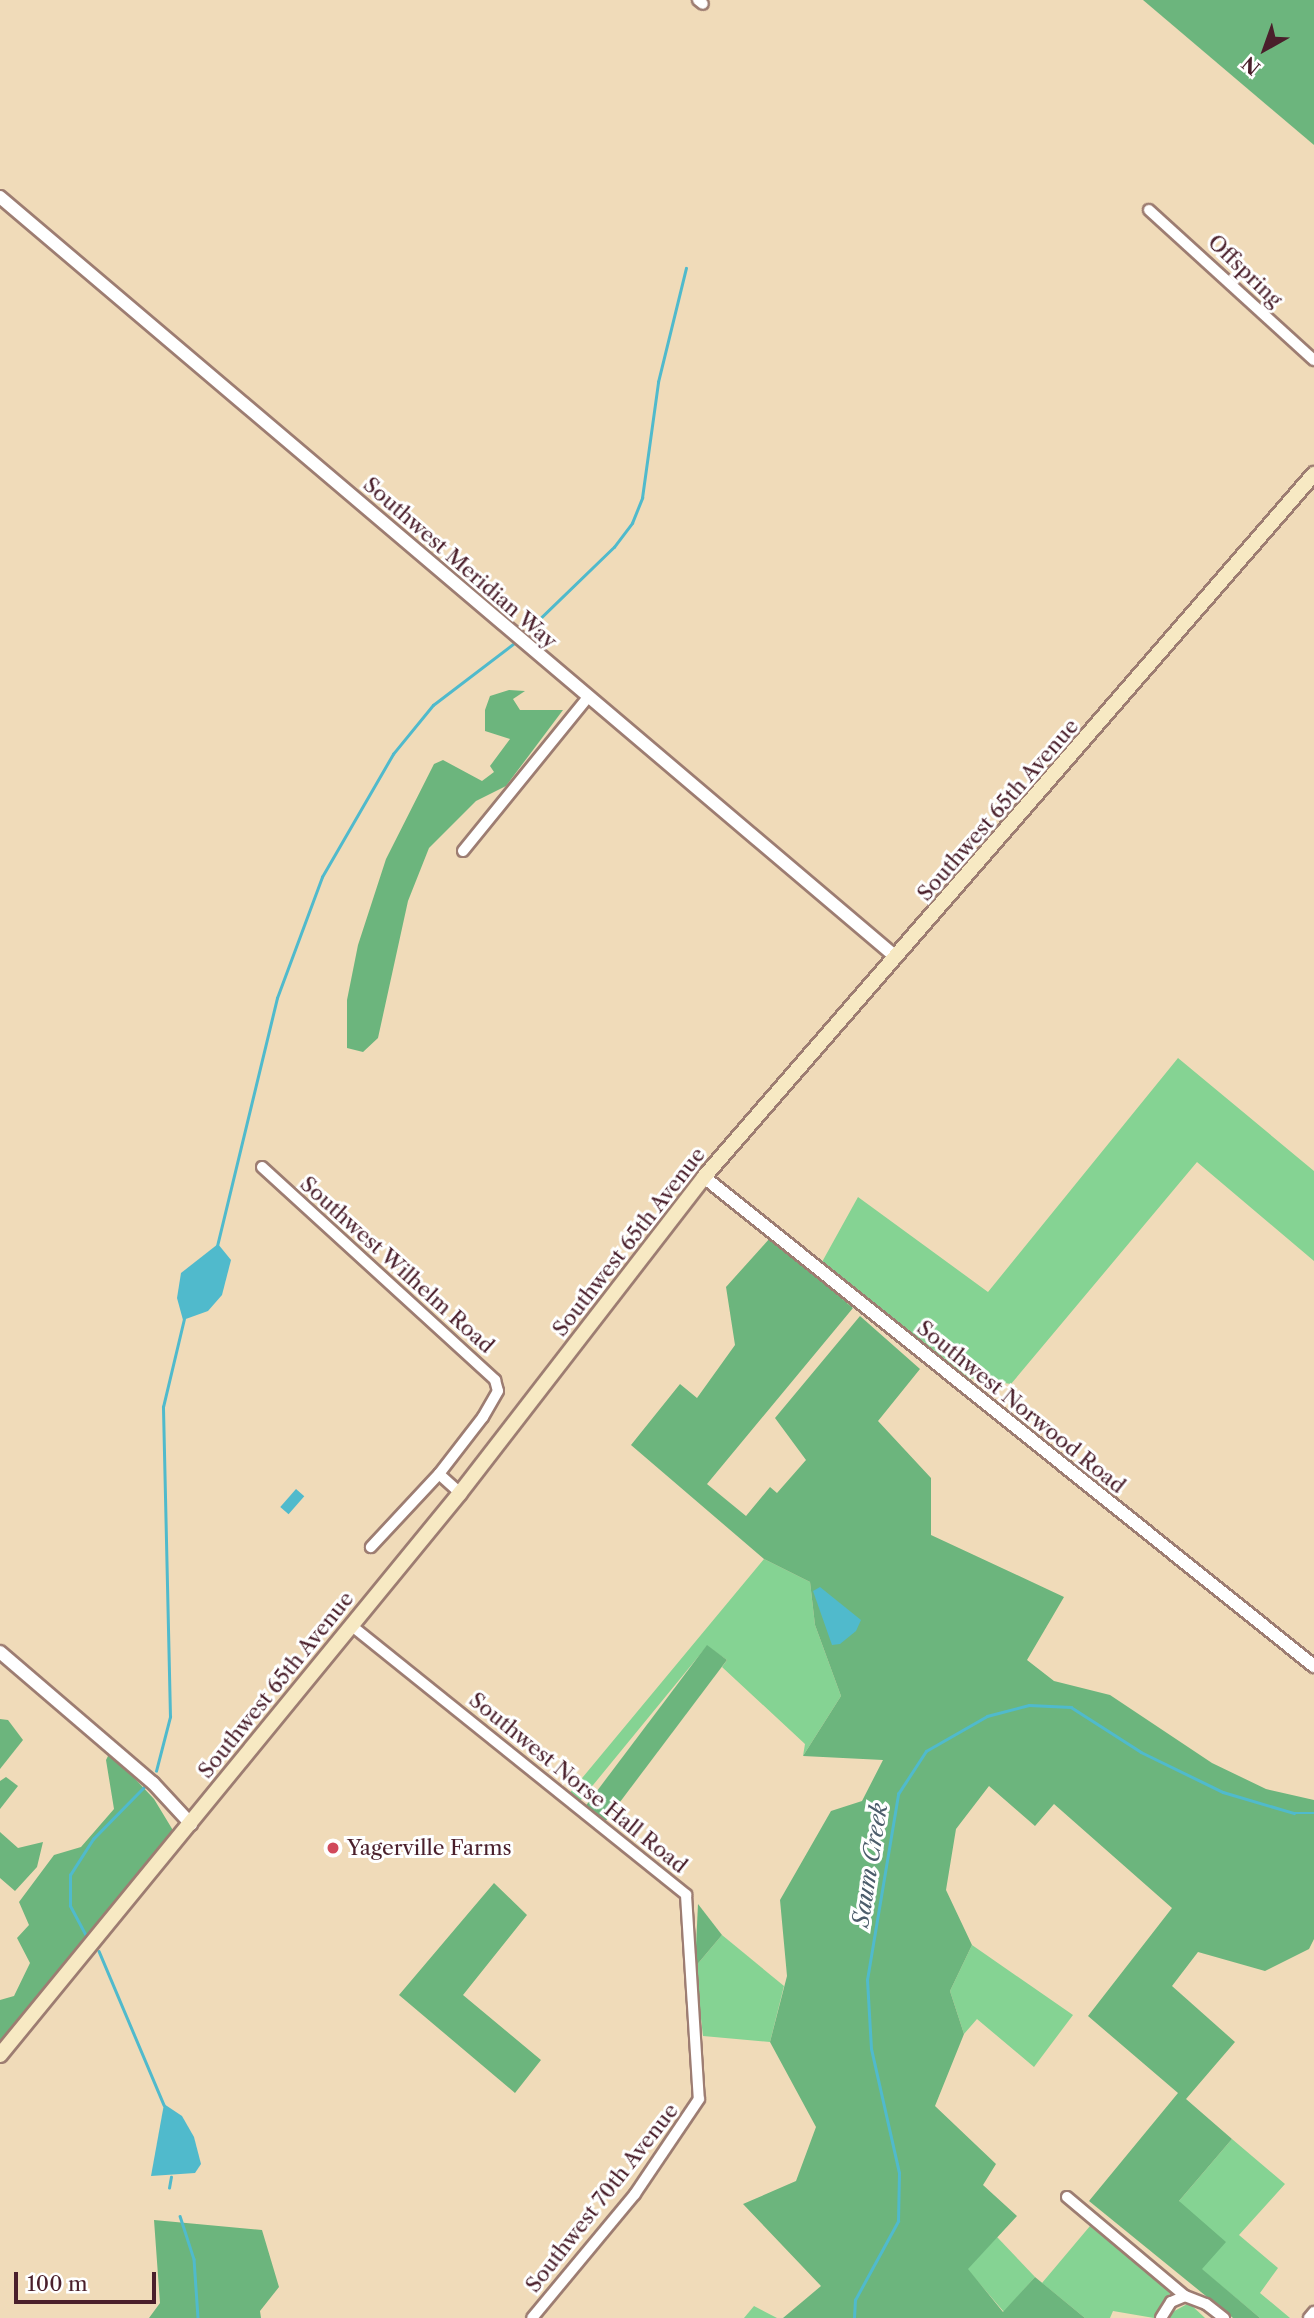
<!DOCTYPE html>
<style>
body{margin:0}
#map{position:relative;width:1314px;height:2318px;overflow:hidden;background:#f0dbb9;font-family:"Libre Caslon Text",serif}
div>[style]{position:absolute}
.green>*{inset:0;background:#85d393}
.forest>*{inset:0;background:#6cb57d;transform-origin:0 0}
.water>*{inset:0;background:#50bacc;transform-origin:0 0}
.stream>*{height:2.5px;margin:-1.25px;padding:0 1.25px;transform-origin:1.25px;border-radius:1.25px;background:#50bacc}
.roads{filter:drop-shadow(2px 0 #9d7d72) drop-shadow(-2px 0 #9d7d72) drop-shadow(0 2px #9d7d72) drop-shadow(0 -2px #9d7d72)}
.minor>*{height:10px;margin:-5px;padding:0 5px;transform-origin:5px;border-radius:5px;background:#fff}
.tertiary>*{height:12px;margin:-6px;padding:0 6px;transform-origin:6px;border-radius:6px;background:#fff}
.secondary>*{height:14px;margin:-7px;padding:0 7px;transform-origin:7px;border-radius:7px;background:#f7e9c3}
.dots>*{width:19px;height:19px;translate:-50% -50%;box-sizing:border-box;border:4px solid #fff;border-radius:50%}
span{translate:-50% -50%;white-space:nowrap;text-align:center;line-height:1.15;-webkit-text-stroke:6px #fff;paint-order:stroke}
.street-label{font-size:21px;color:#4a1f2b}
.poi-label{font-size:21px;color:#4a1f2b}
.left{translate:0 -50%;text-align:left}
.water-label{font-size:23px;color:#4c5d6b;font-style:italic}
.north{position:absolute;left:1230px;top:14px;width:70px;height:70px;-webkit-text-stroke:5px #fff;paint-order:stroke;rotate:220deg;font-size:19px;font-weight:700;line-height:28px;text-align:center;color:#4a1f2b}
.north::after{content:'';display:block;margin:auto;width:24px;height:32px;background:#4a1f2b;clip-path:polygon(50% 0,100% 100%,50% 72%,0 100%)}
.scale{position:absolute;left:14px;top:2272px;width:142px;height:32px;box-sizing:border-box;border:4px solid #4a1f2b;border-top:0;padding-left:9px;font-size:21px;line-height:24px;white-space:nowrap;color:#4a1f2b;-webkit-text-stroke:5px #fff;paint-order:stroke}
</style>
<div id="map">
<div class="green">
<div style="clip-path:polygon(1178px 1058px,1314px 1171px,1314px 1261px,1197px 1162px,1011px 1384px,969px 1378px,822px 1262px,858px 1197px,988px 1292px)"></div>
<div style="clip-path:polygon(764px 1559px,810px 1582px,815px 1625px,841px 1696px,803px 1756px,805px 1744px,722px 1667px,727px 1660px,707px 1646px,580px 1801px,568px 1795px)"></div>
<div style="clip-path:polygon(722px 1935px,784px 1986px,770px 2042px,703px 2036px,695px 1967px)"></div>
<div style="clip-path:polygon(972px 1945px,1073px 2015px,1034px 2067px,977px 2019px,964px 2034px,950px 1991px)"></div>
<div style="clip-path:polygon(1232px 2139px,1285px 2184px,1239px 2235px,1278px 2268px,1260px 2293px,1290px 2318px,1260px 2318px,1201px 2269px,1179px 2201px)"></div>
<div style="clip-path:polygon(1090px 2226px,1171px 2292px,1154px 2318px,1113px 2311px,1110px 2318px,1085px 2318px,1042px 2283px)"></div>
<div style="clip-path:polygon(997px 2237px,1035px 2277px,1004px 2312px,967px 2269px)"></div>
<div style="clip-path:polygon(1189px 2303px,1205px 2318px,1167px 2318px,1169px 2314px)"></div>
<div style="clip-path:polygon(754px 2306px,777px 2318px,744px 2318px)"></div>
</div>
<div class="forest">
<div style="clip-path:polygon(1143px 0,1314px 0,1314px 145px)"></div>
<div style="clip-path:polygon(509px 690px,525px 691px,513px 699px,520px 710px,563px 710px,506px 786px,476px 801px,429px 848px,408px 901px,378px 1038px,363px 1052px,347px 1048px,347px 1000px,358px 945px,386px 859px,434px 764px,443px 760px,482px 781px,494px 772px,490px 766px,510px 739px,485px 731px,485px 710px,490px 696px)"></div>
<div style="clip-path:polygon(770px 1238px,853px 1308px,707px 1484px,746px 1516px,770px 1487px,777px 1493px,806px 1460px,775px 1418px,860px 1316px,920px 1369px,878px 1421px,931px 1478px,931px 1535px,1064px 1597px,1027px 1660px,1054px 1681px,1110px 1695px,1212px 1763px,1266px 1789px,1314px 1800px,1314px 1939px,1309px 1949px,1265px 1971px,1198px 1952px,1172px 1986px,1235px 2042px,1186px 2099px,1232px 2139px,1179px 2201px,1226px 2242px,1202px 2269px,1260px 2318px,1233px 2318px,1089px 2201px,1178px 2093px,1088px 2016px,1172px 1908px,1054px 1804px,1035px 1826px,989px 1786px,956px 1829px,946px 1890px,972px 1945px,950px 1991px,964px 2034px,935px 2106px,996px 2164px,983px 2185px,1017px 2216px,968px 2269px,1003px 2312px,1035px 2277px,1085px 2318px,783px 2318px,821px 2286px,743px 2204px,796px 2181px,816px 2127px,770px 2042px,787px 1976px,780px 1900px,831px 1811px,862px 1801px,883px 1760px,803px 1756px,841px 1696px,815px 1625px,810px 1582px,764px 1559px,631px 1445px,680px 1384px,697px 1398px,735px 1345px,726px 1287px)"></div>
<div style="left:707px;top:1645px;width:25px;height:201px;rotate:37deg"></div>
<div style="clip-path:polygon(0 1719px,8px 1720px,23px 1740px,0 1769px)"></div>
<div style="clip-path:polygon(110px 1752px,154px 1799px,174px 1832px,0 2042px,0 2000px,14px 1996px,30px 1963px,17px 1938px,29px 1925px,19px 1902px,54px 1855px,81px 1847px,114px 1809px,106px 1760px)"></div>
<div style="clip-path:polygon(6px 1777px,18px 1786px,0 1809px,0 1781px)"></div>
<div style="clip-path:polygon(0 1832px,18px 1848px,43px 1842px,37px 1867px,15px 1891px,0 1878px)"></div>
<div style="clip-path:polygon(494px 1883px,527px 1915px,463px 1995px,541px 2060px,515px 2093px,399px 1995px)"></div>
<div style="clip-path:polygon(698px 1904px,722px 1935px,695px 1967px)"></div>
<div style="clip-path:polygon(154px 2220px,262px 2230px,279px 2287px,260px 2311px,261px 2318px,149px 2318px,160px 2303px)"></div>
</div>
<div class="water">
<div style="clip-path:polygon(218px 1244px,231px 1260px,222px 1295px,208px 1311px,183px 1320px,177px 1298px,181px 1273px)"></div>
<div style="left:296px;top:1489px;width:11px;height:24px;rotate:41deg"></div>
<div style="clip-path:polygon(820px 1587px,861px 1620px,856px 1631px,840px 1644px,832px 1645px,813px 1591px)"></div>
<div style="clip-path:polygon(164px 2104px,182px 2116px,194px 2137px,201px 2164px,195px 2173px,151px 2176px)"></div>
</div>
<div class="stream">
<div style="left:522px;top:636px;width:128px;rotate:-44.1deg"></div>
<div style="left:614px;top:547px;width:30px;rotate:-53deg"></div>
<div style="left:632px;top:523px;width:27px;rotate:-68deg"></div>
<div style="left:642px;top:498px;width:117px;rotate:-82.1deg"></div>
<div style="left:658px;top:382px;width:117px;rotate:-76.2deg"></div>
<div style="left:217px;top:1246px;width:255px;rotate:-76.4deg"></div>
<div style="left:277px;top:998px;width:129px;rotate:-69.6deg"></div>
<div style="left:322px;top:877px;width:142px;rotate:-60deg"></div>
<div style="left:393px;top:754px;width:63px;rotate:-50.8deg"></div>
<div style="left:433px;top:705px;width:106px;rotate:-37.3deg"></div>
<div style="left:156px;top:1771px;width:56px;rotate:-75.5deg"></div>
<div style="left:170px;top:1717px;width:310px;rotate:-91.3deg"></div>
<div style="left:163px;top:1407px;width:90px;rotate:-76.6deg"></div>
<div style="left:86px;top:1936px;width:34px;rotate:-118deg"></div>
<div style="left:70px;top:1906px;width:31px;rotate:-90deg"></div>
<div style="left:70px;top:1875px;width:43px;rotate:-57.4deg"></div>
<div style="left:93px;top:1839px;width:74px;rotate:-45.5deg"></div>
<div style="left:99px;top:1951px;width:167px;rotate:67.1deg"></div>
<div style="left:169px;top:2188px;width:11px;rotate:-80deg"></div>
<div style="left:180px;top:2216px;width:45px;rotate:72deg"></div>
<div style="left:194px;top:2259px;width:59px;rotate:86.1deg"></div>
<div style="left:854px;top:2318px;width:18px;rotate:-87deg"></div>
<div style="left:855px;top:2300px;width:90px;rotate:-61.4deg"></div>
<div style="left:898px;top:2221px;width:48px;rotate:-88.8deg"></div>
<div style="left:899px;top:2173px;width:127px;rotate:-102.7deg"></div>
<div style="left:871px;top:2049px;width:69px;rotate:-93.3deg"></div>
<div style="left:867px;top:1980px;width:189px;rotate:-80.5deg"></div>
<div style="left:898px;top:1794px;width:51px;rotate:-56.9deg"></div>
<div style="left:926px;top:1751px;width:70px;rotate:-29.8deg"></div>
<div style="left:987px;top:1716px;width:43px;rotate:-14.7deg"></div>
<div style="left:1029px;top:1705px;width:42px;rotate:2.7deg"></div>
<div style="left:1071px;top:1707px;width:83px;rotate:32.7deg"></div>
<div style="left:1141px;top:1752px;width:91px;rotate:26deg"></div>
<div style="left:1223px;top:1792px;width:74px;rotate:16.5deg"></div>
<div style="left:1294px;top:1813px;width:20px"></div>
</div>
<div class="roads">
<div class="minor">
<div style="left:698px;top:0;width:6px;rotate:39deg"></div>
<div style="left:1149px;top:210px;width:223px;rotate:42.3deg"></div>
<div style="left:463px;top:851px;width:198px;rotate:-50.9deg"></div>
<div style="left:262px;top:1167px;width:316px;rotate:42.4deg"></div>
<div style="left:495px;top:1380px;width:11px;rotate:75deg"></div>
<div style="left:498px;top:1391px;width:30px;rotate:120deg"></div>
<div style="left:483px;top:1417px;width:72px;rotate:127.7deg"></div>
<div style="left:439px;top:1474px;width:100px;rotate:133deg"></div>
<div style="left:439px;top:1474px;width:28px;rotate:42deg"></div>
<div style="left:352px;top:1626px;width:429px;rotate:38.8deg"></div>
<div style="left:686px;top:1895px;width:204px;rotate:86.4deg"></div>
<div style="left:699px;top:2099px;width:115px;rotate:124deg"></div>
<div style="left:635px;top:2194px;width:161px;rotate:129.7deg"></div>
<div style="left:1067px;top:2197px;width:154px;rotate:40deg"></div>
<div style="left:1185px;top:2296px;width:22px;rotate:21deg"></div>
<div style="left:1206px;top:2304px;width:23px;rotate:38deg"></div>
<div style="left:1161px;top:2318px;width:19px;rotate:-58deg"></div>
<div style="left:1171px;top:2302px;width:15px;rotate:-23deg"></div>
<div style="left:1309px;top:2318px;width:8px;rotate:-50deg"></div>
</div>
<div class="tertiary">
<div style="left:0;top:197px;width:1175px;rotate:40.31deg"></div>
<div style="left:704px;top:1177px;width:782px;rotate:38.72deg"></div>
<div style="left:0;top:1652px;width:201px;rotate:40.6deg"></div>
<div style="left:153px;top:1783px;width:56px;rotate:47.2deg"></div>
</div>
<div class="secondary">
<div style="left:0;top:2055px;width:726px;rotate:-50.7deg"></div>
<div style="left:460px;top:1493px;width:399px;rotate:-52.3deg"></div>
<div style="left:704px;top:1177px;width:931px;rotate:-49.05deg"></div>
</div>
</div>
<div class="dots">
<div style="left:333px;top:1848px;background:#d1495b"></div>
</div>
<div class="street-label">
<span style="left:1245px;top:271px;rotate:44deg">Offspring</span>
<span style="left:460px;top:563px;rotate:41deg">Southwest Meridian Way</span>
<span style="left:998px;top:810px;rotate:-49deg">Southwest 65th Avenue</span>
<span style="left:629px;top:1242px;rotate:-52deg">Southwest 65th Avenue</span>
<span style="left:397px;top:1265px;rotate:42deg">Southwest Wilhelm Road</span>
<span style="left:1021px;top:1407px;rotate:39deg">Southwest Norwood Road</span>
<span style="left:276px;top:1685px;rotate:-51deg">Southwest 65th Avenue</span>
<span style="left:578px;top:1783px;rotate:39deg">Southwest Norse Hall Road</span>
<span style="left:602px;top:2198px;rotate:-52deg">Southwest 70th Avenue</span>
</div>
<div class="poi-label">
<span class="left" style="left:347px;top:1848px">Yagerville Farms</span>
</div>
<div class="water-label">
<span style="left:870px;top:1865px;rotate:-81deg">Saum Creek</span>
</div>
<div class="north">N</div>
<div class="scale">100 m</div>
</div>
